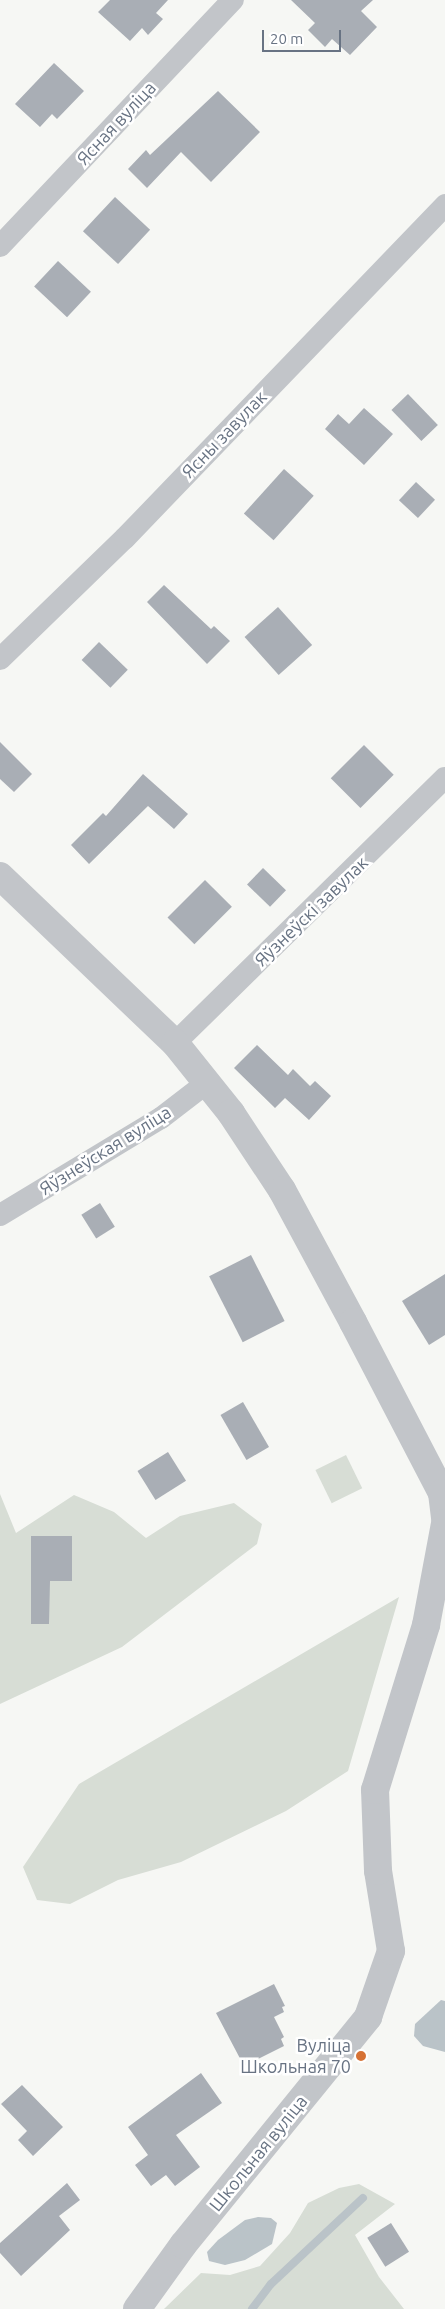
<!DOCTYPE html>
<meta charset="utf-8">
<style>
body{margin:0}
#map{position:relative;width:445px;height:2309px;overflow:hidden;background:#f6f7f4;font-family:Ubuntu,sans-serif}
div>[style]{position:absolute}
.green>*{inset:0;background:#d7ddd5;transform-origin:0 0}
.water>*{inset:0;background:#bac3c8}
.stream>*{height:8px;margin:-4px;padding:0 4px;transform-origin:4px;border-radius:4px;background:#bac3c8}
.building>*{inset:0;background:#a9aeb5;transform-origin:0 0}
.minor>*{height:22px;margin:-11px;padding:0 11px;transform-origin:11px;border-radius:11px;background:#c2c5c9}
.tertiary>*{height:28px;margin:-14px;padding:0 14px;transform-origin:14px;border-radius:14px;background:#c2c5c9}
.dots>*{width:14px;height:14px;translate:-50% -50%;box-sizing:border-box;border:2px solid #fff;border-radius:50%}
span{translate:-50% -50%;white-space:nowrap;text-align:center;line-height:1.15;-webkit-text-stroke:5px #fff;paint-order:stroke}
.street-label{font-size:18px;color:#687383}
.poi-label{font-size:18px;color:#687383}
.right{translate:-100% -50%;text-align:right}
.scale{position:absolute;left:262px;top:30px;width:79px;height:22px;box-sizing:border-box;border:2px solid #687383;border-top:0;padding-left:6px;font-size:15px;line-height:18px;white-space:nowrap;color:#687383;-webkit-text-stroke:4px #fff;paint-order:stroke}
</style>
<div id="map">
<div class="green">
<div style="left:346px;top:1455px;width:37px;height:34px;rotate:64deg"></div>
<div style="clip-path:polygon(0 1494px,16px 1533px,74px 1495px,114px 1512px,146px 1538px,180px 1516px,234px 1503px,262px 1524px,257px 1544px,122px 1647px,0 1704px)"></div>
<div style="clip-path:polygon(399px 1597px,348px 1771px,286px 1811px,181px 1862px,118px 1880px,70px 1904px,37px 1900px,23px 1867px,79px 1784px)"></div>
<div style="clip-path:polygon(359px 2184px,395px 2204px,355px 2235px,379px 2277px,404px 2309px,164px 2309px,201px 2273px,230px 2275px,260px 2266px,290px 2233px,308px 2203px,339px 2188px)"></div>
</div>
<div class="water">
<div style="clip-path:polygon(441px 2000px,445px 2001px,445px 2052px,423px 2046px,414px 2036px,415px 2024px)"></div>
<div style="clip-path:polygon(258px 2217px,271px 2218px,277px 2223px,272px 2244px,245px 2260px,225px 2265px,209px 2261px,207px 2252px,218px 2240px,245px 2220px)"></div>
</div>
<div class="stream">
<div style="left:252px;top:2309px;width:31px;rotate:-53deg"></div>
<div style="left:271px;top:2284px;width:126px;rotate:-43.1deg"></div>
</div>
<div class="building">
<div style="clip-path:polygon(110px 0,168px 0,156px 13px,163px 19px,148px 35px,142px 28px,130px 41px,98px 12px)"></div>
<div style="clip-path:polygon(291px 0,373px 0,361px 11px,377px 27px,350px 55px,332px 39px,325px 47px,308px 30px,315px 23px)"></div>
<div style="clip-path:polygon(54px 63px,84px 91px,57px 119px,52px 114px,40px 127px,15px 104px)"></div>
<div style="clip-path:polygon(218px 91px,260px 132px,211px 182px,181px 152px,147px 188px,128px 169px,146px 150px,150px 155px)"></div>
<div style="left:115px;top:197px;width:48px;height:47px;rotate:43deg"></div>
<div style="left:58px;top:261px;width:45px;height:35px;rotate:43deg"></div>
<div style="left:408px;top:394px;width:43px;height:23px;rotate:46deg"></div>
<div style="clip-path:polygon(364px 408px,393px 434px,364px 465px,325px 429px,338px 414px,349px 424px)"></div>
<div style="left:284px;top:469px;width:40px;height:60px;rotate:42deg"></div>
<div style="left:416px;top:482px;width:26px;height:25px;rotate:43deg"></div>
<div style="clip-path:polygon(164px 585px,211px 629px,214px 626px,230px 641px,207px 664px,147px 602px)"></div>
<div style="left:278px;top:607px;width:51px;height:45px;rotate:48deg"></div>
<div style="left:99px;top:642px;width:40px;height:25px;rotate:44deg"></div>
<div style="clip-path:polygon(0 742px,32px 774px,14px 792px,0 779px)"></div>
<div style="left:364px;top:745px;width:42px;height:47px;rotate:45deg"></div>
<div style="clip-path:polygon(143px 774px,188px 814px,174px 829px,148px 806px,89px 864px,71px 845px,103px 813px,106px 816px)"></div>
<div style="left:263px;top:868px;width:32px;height:23px;rotate:44deg"></div>
<div style="left:205px;top:880px;width:38px;height:53px;rotate:45deg"></div>
<div style="clip-path:polygon(257px 1045px,288px 1075px,293px 1069px,310px 1086px,315px 1081px,331px 1096px,309px 1120px,285px 1098px,275px 1108px,234px 1068px)"></div>
<div style="left:100px;top:1203px;width:28px;height:22px;rotate:58deg"></div>
<div style="left:251px;top:1255px;width:74px;height:47px;rotate:63deg"></div>
<div style="clip-path:polygon(445px 1274px,445px 1335px,429px 1345px,402px 1301px)"></div>
<div style="left:243px;top:1402px;width:52px;height:26px;rotate:60deg"></div>
<div style="left:168px;top:1452px;width:34px;height:36px;rotate:58deg"></div>
<div style="clip-path:polygon(31px 1536px,72px 1536px,72px 1581px,50px 1581px,49px 1624px,31px 1624px)"></div>
<div style="clip-path:polygon(274px 1984px,285px 2006px,282px 2007px,284px 2012px,274px 2017px,284px 2037px,281px 2039px,284px 2046px,244px 2066px,216px 2013px)"></div>
<div style="clip-path:polygon(201px 2073px,222px 2103px,176px 2135px,200px 2167px,175px 2186px,166px 2175px,151px 2186px,135px 2165px,148px 2155px,128px 2127px)"></div>
<div style="clip-path:polygon(22px 2085px,63px 2127px,33px 2156px,18px 2140px,27px 2131px,1px 2104px)"></div>
<div style="clip-path:polygon(67px 2183px,80px 2200px,59px 2216px,70px 2230px,21px 2276px,0 2253px,0 2243px)"></div>
<div style="left:391px;top:2223px;width:34px;height:28px;rotate:58deg"></div>
</div>
<div class="minor">
<div style="left:0;top:246px;width:339px;rotate:-46.6deg"></div>
<div style="left:0;top:659px;width:174px;rotate:-44.1deg"></div>
<div style="left:125px;top:538px;width:462px;rotate:-46.1deg"></div>
<div style="left:175px;top:1043px;width:378px;rotate:-44.5deg"></div>
<div style="left:0;top:1215px;width:188px;rotate:-31.1deg"></div>
<div style="left:161px;top:1118px;width:59px;rotate:-37.5deg"></div>
</div>
<div class="tertiary">
<div style="left:0;top:876px;width:242px;rotate:43.7deg"></div>
<div style="left:175px;top:1043px;width:90px;rotate:51.3deg"></div>
<div style="left:231px;top:1113px;width:92px;rotate:56.5deg"></div>
<div style="left:282px;top:1190px;width:150px;rotate:61.7deg"></div>
<div style="left:353px;top:1322px;width:193px;rotate:62.5deg"></div>
<div style="left:442px;top:1493px;width:25px;rotate:83deg"></div>
<div style="left:137px;top:2309px;width:79px;rotate:-54.3deg"></div>
<div style="left:183px;top:2245px;width:294px;rotate:-50.9deg"></div>
<div style="left:368px;top:2017px;width:70px;rotate:-70.8deg"></div>
<div style="left:391px;top:1951px;width:81px;rotate:-99.2deg"></div>
<div style="left:378px;top:1871px;width:81px;rotate:-92.1deg"></div>
<div style="left:375px;top:1790px;width:173px;rotate:-72.8deg"></div>
<div style="left:426px;top:1625px;width:104px;rotate:-79.4deg"></div>
</div>
<div class="dots">
<div style="left:361px;top:2056px;background:#d67235"></div>
</div>
<div class="street-label">
<span style="left:116px;top:123px;rotate:-47deg">Ясная вуліца</span>
<span style="left:224px;top:434px;rotate:-46deg">Ясны завулак</span>
<span style="left:311px;top:911px;rotate:-44deg">Яўзнеўскі завулак</span>
<span style="left:105px;top:1150px;rotate:-32deg">Яўзнеўская вуліца</span>
<span style="left:258px;top:2153px;rotate:-51deg">Школьная вуліца</span>
</div>
<div class="poi-label">
<span class="right" style="left:351px;top:2056px">Вуліца<br>Школьная 70</span>
</div>
<div class="scale">20 m</div>
</div>
